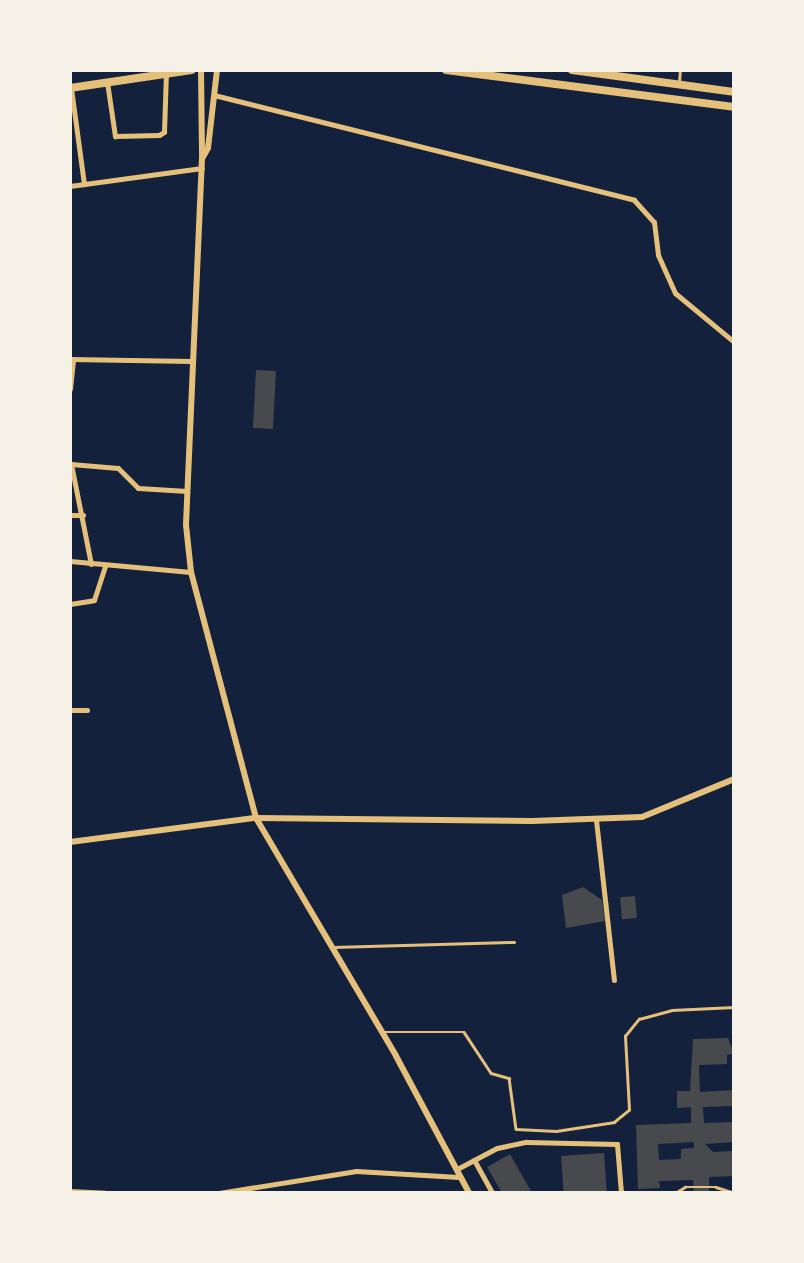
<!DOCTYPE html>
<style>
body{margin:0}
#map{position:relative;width:804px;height:1263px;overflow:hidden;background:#14213d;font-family:Poppins,sans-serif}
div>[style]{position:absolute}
.building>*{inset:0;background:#48494c;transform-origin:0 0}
.path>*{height:2.5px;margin:-1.25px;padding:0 1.25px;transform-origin:1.25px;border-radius:1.25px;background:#e5c07b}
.service>*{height:2.5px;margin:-1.25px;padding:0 1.25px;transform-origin:1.25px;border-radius:1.25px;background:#e5c07b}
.minor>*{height:5px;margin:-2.5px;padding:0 2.5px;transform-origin:2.5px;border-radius:2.5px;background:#e5c07b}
.tertiary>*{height:6px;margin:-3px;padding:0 3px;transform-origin:3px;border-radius:3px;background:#e5c07b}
.secondary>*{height:8px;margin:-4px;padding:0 4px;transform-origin:4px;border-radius:4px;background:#e5c07b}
span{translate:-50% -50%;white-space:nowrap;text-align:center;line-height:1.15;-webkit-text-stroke:8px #f6f1e7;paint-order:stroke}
.frame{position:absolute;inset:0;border:72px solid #f6f1e7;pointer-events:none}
</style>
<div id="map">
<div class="building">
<div style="left:256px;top:370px;width:20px;height:58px;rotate:3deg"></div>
<div style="clip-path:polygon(583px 887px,602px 900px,605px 921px,566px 928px,562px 895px)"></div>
<div style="left:635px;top:896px;width:22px;height:15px;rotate:85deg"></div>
<div style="clip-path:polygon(evenodd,728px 1038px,734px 1054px,727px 1055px,727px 1064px,699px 1065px,700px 1092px,734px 1090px,734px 1106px,703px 1107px,704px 1123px,734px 1122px,734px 1142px,705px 1144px,713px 1152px,734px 1151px,734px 1176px,709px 1177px,709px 1193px,694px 1193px,693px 1180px,659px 1181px,660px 1188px,638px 1189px,636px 1125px,691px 1123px,691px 1107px,677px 1108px,677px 1091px,690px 1091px,693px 1039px,728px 1038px,694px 1142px,694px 1148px,681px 1149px,681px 1159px,659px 1160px,658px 1144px,694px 1142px)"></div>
<div style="left:604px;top:1153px;width:40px;height:43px;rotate:86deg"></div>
<div style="clip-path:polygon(510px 1154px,532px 1193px,502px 1193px,487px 1167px)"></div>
</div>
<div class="path">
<div style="left:675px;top:1193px;width:12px;rotate:-31deg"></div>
<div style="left:685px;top:1187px;width:31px"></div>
<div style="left:716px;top:1187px;width:19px;rotate:18deg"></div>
</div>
<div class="service">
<div style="left:679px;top:83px;width:13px;rotate:-86deg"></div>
<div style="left:333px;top:947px;width:181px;rotate:-1.6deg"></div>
<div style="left:384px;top:1032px;width:80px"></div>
<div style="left:464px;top:1032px;width:49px;rotate:56.6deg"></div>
<div style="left:491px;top:1073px;width:19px;rotate:16deg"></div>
<div style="left:509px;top:1078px;width:51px;rotate:82.2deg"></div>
<div style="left:516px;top:1129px;width:40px;rotate:2.9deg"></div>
<div style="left:556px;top:1131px;width:59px;rotate:-8.8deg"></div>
<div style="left:614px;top:1122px;width:19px;rotate:-39deg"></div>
<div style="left:629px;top:1110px;width:74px;rotate:-93.1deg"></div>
<div style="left:625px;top:1036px;width:22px;rotate:-51deg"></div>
<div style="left:639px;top:1019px;width:34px;rotate:-15deg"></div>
<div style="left:672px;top:1010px;width:62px;rotate:-2.8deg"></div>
<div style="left:70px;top:1190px;width:35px;rotate:3deg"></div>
</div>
<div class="minor">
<div style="left:107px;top:82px;width:55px;rotate:81.6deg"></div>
<div style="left:115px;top:136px;width:44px;rotate:-1.3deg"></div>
<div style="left:159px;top:135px;width:6px;rotate:-31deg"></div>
<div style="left:164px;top:132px;width:59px;rotate:-88.1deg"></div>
<div style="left:71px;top:88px;width:97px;rotate:82.3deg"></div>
<div style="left:214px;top:95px;width:433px;rotate:14deg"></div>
<div style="left:634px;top:200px;width:30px;rotate:48deg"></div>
<div style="left:654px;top:222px;width:33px;rotate:83deg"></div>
<div style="left:658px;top:255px;width:42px;rotate:65.9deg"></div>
<div style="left:675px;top:293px;width:77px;rotate:39.7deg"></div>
<div style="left:70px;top:186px;width:133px;rotate:-7.8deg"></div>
<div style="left:70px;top:359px;width:121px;rotate:0.9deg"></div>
<div style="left:70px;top:389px;width:30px;rotate:-84deg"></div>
<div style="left:71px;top:464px;width:47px;rotate:4.9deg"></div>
<div style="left:118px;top:468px;width:28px;rotate:45deg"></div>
<div style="left:138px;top:488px;width:49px;rotate:3.5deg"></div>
<div style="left:71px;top:464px;width:102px;rotate:78.7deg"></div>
<div style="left:70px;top:515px;width:13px"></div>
<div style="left:70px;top:561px;width:121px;rotate:5.2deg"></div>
<div style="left:70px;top:604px;width:24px;rotate:-9deg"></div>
<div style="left:94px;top:600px;width:36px;rotate:-72deg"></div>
<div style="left:70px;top:710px;width:17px"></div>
<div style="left:596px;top:820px;width:161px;rotate:83.6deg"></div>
<div style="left:474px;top:1160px;width:38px;rotate:61deg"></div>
<div style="left:457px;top:1169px;width:45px;rotate:-27.7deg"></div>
<div style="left:497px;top:1148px;width:30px;rotate:-12deg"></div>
<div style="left:526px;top:1142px;width:91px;rotate:1.3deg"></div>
<div style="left:617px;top:1144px;width:49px;rotate:85.3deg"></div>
<div style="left:219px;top:1193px;width:139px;rotate:-9.1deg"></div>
<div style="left:356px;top:1171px;width:103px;rotate:3.3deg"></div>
</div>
<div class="tertiary">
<div style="left:201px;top:70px;width:88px;rotate:89.3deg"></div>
<div style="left:202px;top:158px;width:367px;rotate:92.5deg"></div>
<div style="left:186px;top:525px;width:47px;rotate:83.9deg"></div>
<div style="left:191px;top:572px;width:254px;rotate:75.2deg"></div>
<div style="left:256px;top:818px;width:276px;rotate:59.5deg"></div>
<div style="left:396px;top:1056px;width:155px;rotate:61.9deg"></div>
<div style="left:203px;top:157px;width:10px;rotate:-61deg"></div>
<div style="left:208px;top:148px;width:79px;rotate:-83.4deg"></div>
<div style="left:70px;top:842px;width:188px;rotate:-7.4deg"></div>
<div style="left:256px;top:818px;width:276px;rotate:0.6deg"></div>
<div style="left:532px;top:821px;width:110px;rotate:-2.1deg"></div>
<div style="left:642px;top:817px;width:100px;rotate:-22.4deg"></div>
</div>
<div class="secondary">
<div style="left:446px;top:70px;width:290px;rotate:7.3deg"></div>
<div style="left:572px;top:70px;width:163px;rotate:7.7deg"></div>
<div style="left:70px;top:88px;width:123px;rotate:-8.4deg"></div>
</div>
<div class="frame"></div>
</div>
